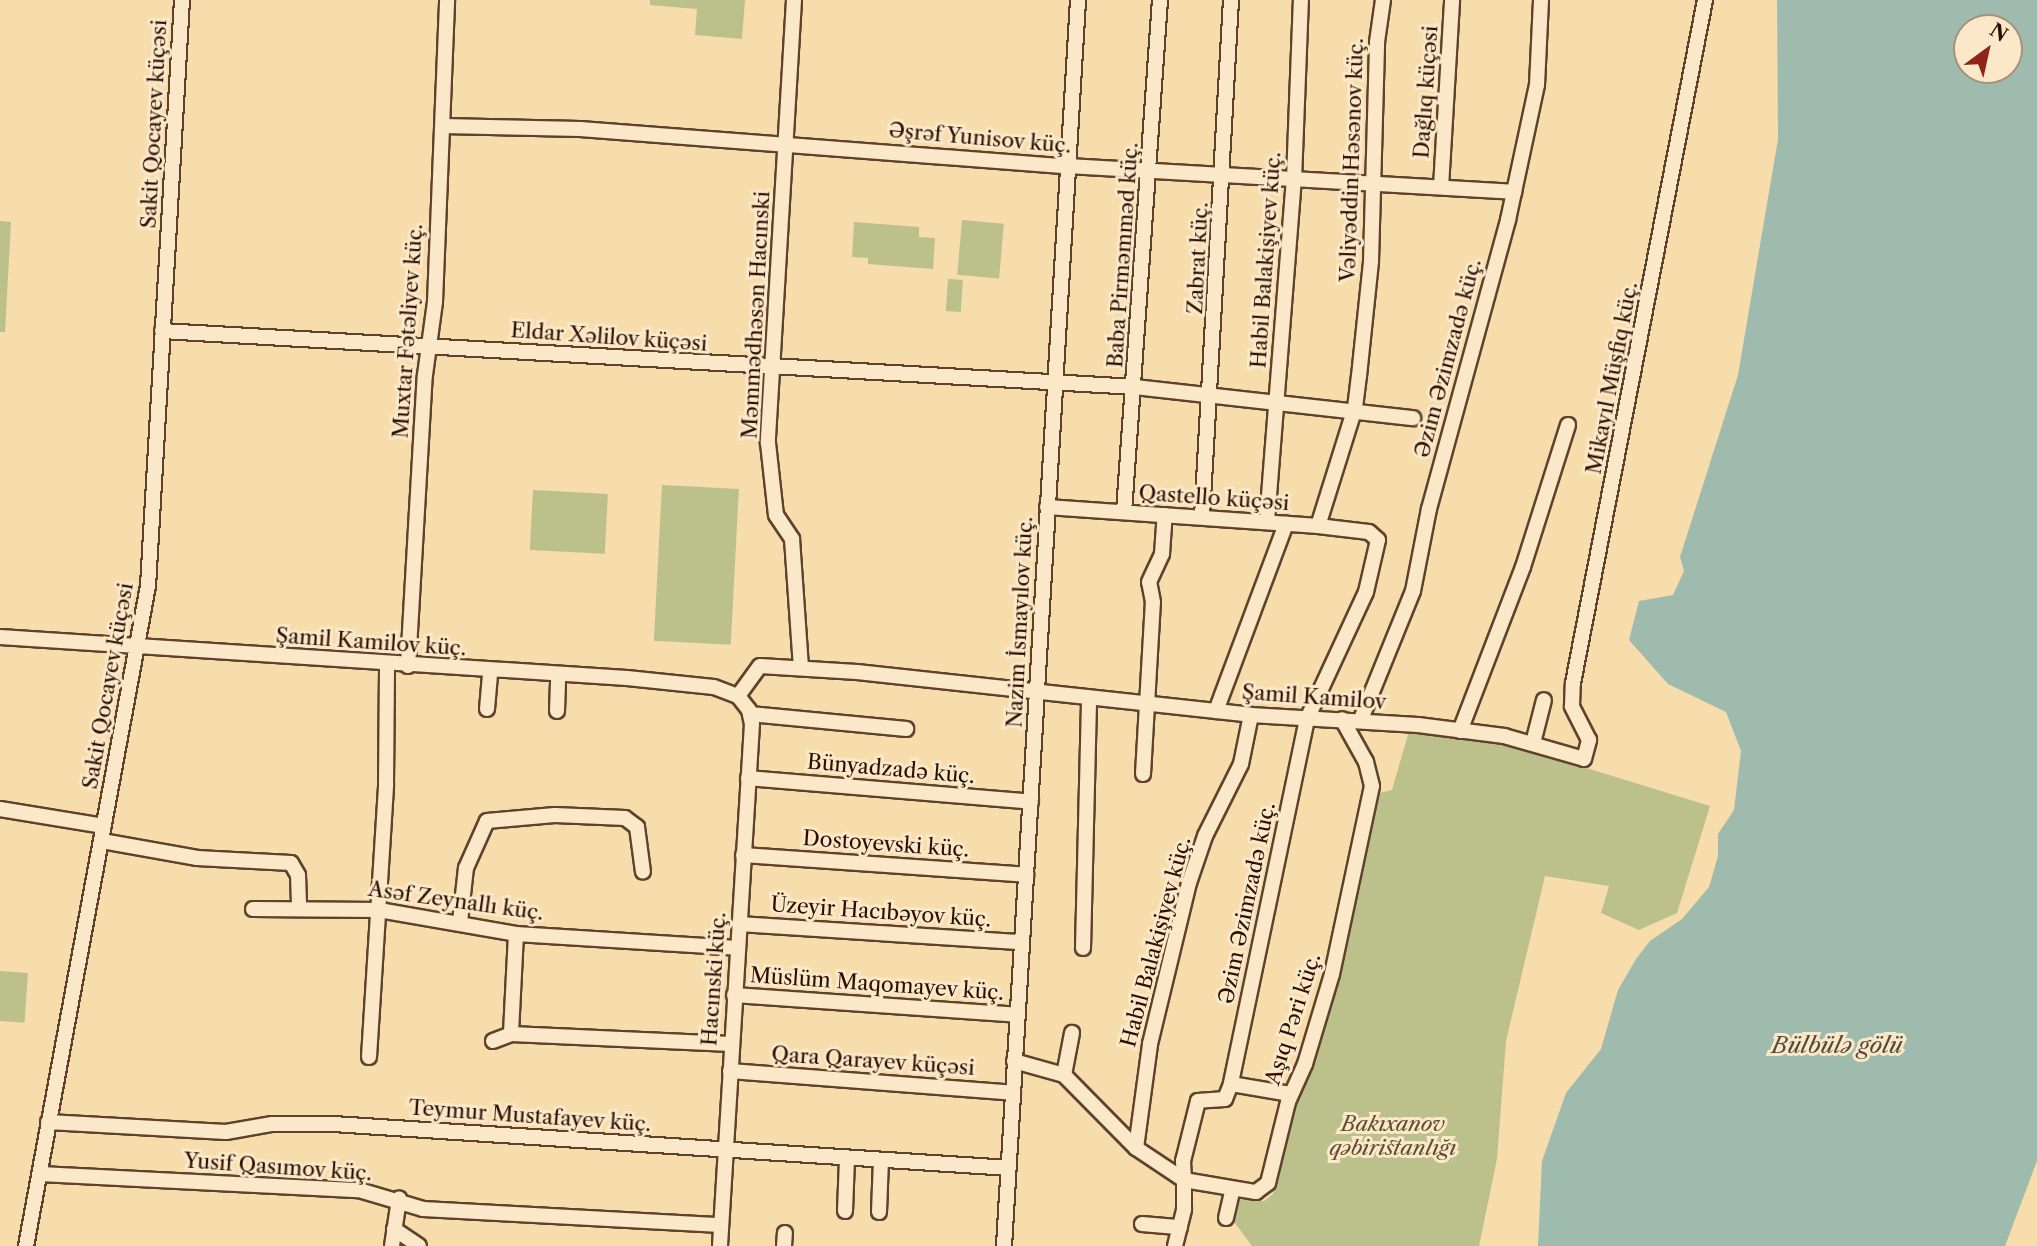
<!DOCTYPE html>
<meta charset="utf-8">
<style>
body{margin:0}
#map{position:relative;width:2037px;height:1246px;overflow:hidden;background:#f7dcac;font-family:"Libre Caslon Text",serif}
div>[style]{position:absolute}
.green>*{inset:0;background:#bcc08a;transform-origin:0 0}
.water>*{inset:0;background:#9ebbae}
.roads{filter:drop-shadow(2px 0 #5f422c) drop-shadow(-2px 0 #5f422c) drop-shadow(0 2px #5f422c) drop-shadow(0 -2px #5f422c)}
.minor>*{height:14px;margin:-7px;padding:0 7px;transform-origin:7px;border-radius:7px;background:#fae8c9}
span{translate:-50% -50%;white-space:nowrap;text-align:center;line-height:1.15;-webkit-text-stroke:6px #fae8c9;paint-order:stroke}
.street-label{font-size:21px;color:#2c0f01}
.park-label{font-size:21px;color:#5e4d31;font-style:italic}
.water-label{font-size:23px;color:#544b3e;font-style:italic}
.north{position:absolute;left:1953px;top:14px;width:70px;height:70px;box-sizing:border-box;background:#fae8c9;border:2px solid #a89179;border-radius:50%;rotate:33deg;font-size:19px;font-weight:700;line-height:28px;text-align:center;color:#2c0f01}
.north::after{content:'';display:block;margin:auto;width:24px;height:32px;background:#8f2418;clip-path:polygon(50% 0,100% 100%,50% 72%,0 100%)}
</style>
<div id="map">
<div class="green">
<div style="clip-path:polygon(650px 0,745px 0,742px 39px,695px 35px,697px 9px,650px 5px)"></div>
<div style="left:962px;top:220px;width:42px;height:55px;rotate:5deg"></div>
<div style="clip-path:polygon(0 221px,11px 222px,5px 332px,0 332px)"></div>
<div style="clip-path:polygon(854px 222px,919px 227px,919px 237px,935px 238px,933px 269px,868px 264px,868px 258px,852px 257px)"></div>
<div style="left:948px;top:279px;width:15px;height:32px;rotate:4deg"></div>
<div style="left:662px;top:485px;width:77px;height:156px;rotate:3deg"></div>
<div style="left:533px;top:490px;width:75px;height:60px;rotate:3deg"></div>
<div style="clip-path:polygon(1409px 731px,1518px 747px,1710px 806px,1677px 913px,1639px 930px,1601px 913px,1609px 886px,1545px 876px,1506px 1041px,1497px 1159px,1479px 1246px,1252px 1246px,1231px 1218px,1235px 1199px,1264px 1201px,1273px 1194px,1295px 1095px,1375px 794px,1392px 790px)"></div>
<div style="left:0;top:971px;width:28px;height:50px;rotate:4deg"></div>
</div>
<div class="water">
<div style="clip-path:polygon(evenodd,1777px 0,2037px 0,2037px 1161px,2005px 1246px,1538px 1246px,1542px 1161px,1566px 1093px,1601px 1049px,1618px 990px,1636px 959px,1650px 941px,1682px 919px,1709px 887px,1718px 856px,1718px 834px,1734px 810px,1741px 751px,1726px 712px,1668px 684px,1629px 640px,1639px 601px,1673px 595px,1684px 571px,1680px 557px,1738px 375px,1778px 139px,1777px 0,1967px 28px,2009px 28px,2009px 70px,1967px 70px,1967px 28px)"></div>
</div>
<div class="roads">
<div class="minor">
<div style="left:794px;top:0;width:444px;rotate:93.4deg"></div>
<div style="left:768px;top:443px;width:72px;rotate:83.7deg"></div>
<div style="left:776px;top:515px;width:29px;rotate:56deg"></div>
<div style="left:792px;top:539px;width:129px;rotate:86deg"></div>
<div style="left:443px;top:126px;width:137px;rotate:1.3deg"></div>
<div style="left:580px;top:129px;width:487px;rotate:4.4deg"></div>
<div style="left:1066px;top:166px;width:449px;rotate:3.3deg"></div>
<div style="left:1441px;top:187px;width:187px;rotate:-86.6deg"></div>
<div style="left:162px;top:331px;width:975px;rotate:3.29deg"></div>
<div style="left:1135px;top:387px;width:280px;rotate:6.4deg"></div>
<div style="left:1047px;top:507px;width:272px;rotate:4deg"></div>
<div style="left:1318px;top:526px;width:51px;rotate:6.7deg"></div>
<div style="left:1369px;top:532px;width:12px;rotate:42deg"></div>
<div style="left:1378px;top:540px;width:53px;rotate:103deg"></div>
<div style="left:1366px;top:592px;width:140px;rotate:114.9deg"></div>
<div style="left:1307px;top:719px;width:373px;rotate:101.8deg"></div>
<div style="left:1231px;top:1084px;width:16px;rotate:112deg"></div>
<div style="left:1225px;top:1099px;width:27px;rotate:176deg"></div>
<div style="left:1198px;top:1101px;width:62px;rotate:104deg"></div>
<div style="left:1183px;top:1161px;width:19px;rotate:87deg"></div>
<div style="left:1124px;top:512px;width:513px;rotate:-85.98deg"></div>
<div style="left:1202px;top:517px;width:518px;rotate:-86.79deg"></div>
<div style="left:1267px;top:521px;width:342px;rotate:-85.5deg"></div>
<div style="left:1294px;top:180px;width:180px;rotate:-87.8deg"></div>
<div style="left:1318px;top:526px;width:124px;rotate:-72.6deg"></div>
<div style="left:1355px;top:408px;width:32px;rotate:-83deg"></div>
<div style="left:1359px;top:376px;width:116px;rotate:-84deg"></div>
<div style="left:1371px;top:261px;width:219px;rotate:-88.4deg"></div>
<div style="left:1377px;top:42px;width:42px;rotate:-81.9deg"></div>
<div style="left:0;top:637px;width:628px;rotate:3.74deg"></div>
<div style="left:627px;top:678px;width:87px;rotate:5.9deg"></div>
<div style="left:714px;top:687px;width:26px;rotate:21deg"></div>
<div style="left:738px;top:696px;width:18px;rotate:52deg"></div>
<div style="left:749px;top:710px;width:14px;rotate:78deg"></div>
<div style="left:752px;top:724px;width:523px;rotate:93.51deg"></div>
<div style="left:408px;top:666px;width:291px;rotate:-86.7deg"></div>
<div style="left:425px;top:375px;width:74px;rotate:-82.2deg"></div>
<div style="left:435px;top:302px;width:302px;rotate:-87.7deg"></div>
<div style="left:738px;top:696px;width:37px;rotate:-54deg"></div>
<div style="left:760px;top:666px;width:97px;rotate:3.5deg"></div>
<div style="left:857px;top:672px;width:396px;rotate:6.2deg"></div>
<div style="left:1251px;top:715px;width:167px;rotate:3.4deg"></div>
<div style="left:1418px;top:725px;width:87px;rotate:7.3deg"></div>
<div style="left:1504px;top:736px;width:83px;rotate:16deg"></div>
<div style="left:1584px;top:759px;width:20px;rotate:-75deg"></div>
<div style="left:1589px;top:740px;width:38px;rotate:-117deg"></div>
<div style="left:1572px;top:706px;width:23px;rotate:-88deg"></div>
<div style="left:1573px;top:683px;width:696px;rotate:-79.06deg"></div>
<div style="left:487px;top:709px;width:38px;rotate:-85deg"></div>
<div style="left:557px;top:711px;width:37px;rotate:-88deg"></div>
<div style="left:1216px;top:711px;width:200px;rotate:-69.5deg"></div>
<div style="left:750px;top:714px;width:157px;rotate:5.5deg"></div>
<div style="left:1361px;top:719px;width:138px;rotate:-67.9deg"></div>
<div style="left:1413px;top:591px;width:84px;rotate:-79deg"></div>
<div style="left:1429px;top:509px;width:300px;rotate:-74.7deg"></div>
<div style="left:1508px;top:220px;width:138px;rotate:-77.9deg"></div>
<div style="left:1537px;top:85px;width:85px;rotate:-87.3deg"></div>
<div style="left:1460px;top:731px;width:176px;rotate:-69deg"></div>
<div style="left:1523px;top:567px;width:149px;rotate:-72.4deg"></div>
<div style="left:1533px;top:743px;width:44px;rotate:-75.7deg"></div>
<div style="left:1143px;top:774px;width:172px;rotate:-86.7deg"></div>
<div style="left:1153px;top:602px;width:20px;rotate:-101deg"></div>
<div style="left:1149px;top:582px;width:31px;rotate:-65deg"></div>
<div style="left:1162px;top:554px;width:39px;rotate:-86deg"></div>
<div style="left:748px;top:778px;width:284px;rotate:4.8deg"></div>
<div style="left:0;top:809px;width:105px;rotate:9.3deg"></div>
<div style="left:102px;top:841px;width:97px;rotate:10.1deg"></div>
<div style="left:197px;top:858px;width:94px;rotate:3deg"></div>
<div style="left:291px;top:863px;width:14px;rotate:60deg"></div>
<div style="left:298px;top:875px;width:34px;rotate:88deg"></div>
<div style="left:743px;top:855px;width:284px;rotate:4deg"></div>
<div style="left:253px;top:909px;width:126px;rotate:0.5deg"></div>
<div style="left:379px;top:910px;width:139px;rotate:9.9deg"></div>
<div style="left:516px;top:934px;width:221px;rotate:3.6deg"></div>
<div style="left:460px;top:922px;width:54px;rotate:-83.7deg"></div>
<div style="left:466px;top:868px;width:51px;rotate:-65.9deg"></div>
<div style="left:487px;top:821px;width:68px;rotate:-5deg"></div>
<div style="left:555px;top:815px;width:70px;rotate:2.5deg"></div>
<div style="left:625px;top:818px;width:15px;rotate:37deg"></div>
<div style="left:637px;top:827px;width:45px;rotate:82.4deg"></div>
<div style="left:739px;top:924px;width:283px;rotate:3.7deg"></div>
<div style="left:516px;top:934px;width:100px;rotate:92.9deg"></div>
<div style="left:511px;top:1034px;width:220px;rotate:2.6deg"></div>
<div style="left:1083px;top:948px;width:250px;rotate:-88.6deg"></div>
<div style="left:734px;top:995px;width:284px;rotate:4deg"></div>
<div style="left:493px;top:1041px;width:19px;rotate:-21deg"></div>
<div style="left:369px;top:1057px;width:274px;rotate:-86.4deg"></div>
<div style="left:386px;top:784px;width:119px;rotate:-89.5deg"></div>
<div style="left:1014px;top:1061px;width:52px;rotate:15.6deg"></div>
<div style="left:1064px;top:1075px;width:103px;rotate:45.4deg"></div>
<div style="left:1136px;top:1148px;width:58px;rotate:33.7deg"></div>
<div style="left:730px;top:1071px;width:284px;rotate:4.4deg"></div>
<div style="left:1064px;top:1075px;width:43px;rotate:-79.2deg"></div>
<div style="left:1231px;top:1084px;width:60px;rotate:9.6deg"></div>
<div style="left:48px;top:1122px;width:178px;rotate:3.2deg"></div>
<div style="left:226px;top:1132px;width:47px;rotate:-9.9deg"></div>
<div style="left:272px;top:1124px;width:61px"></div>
<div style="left:333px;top:1124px;width:677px;rotate:3.72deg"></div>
<div style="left:1136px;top:1148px;width:105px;rotate:-82.3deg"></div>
<div style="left:1150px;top:1044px;width:166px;rotate:-76.4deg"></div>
<div style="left:1189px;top:883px;width:50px;rotate:-71.2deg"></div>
<div style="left:1205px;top:836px;width:80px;rotate:-63.4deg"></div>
<div style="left:1241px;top:764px;width:50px;rotate:-78.5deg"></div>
<div style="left:40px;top:1174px;width:319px;rotate:2.9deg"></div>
<div style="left:359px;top:1190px;width:67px;rotate:16.5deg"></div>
<div style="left:423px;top:1209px;width:298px;rotate:3.1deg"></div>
<div style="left:845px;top:1211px;width:52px;rotate:-87.8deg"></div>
<div style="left:879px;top:1212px;width:51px;rotate:-87.8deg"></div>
<div style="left:1226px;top:1218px;width:28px;rotate:-77deg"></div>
<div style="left:1142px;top:1224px;width:38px;rotate:5deg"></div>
<div style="left:394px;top:1229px;width:30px;rotate:34deg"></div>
<div style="left:26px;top:1246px;width:671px;rotate:-79.53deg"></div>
<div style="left:148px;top:586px;width:587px;rotate:-86.68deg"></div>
<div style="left:392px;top:1246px;width:48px;rotate:-81.5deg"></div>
<div style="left:784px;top:1246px;width:13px;rotate:-86deg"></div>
<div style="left:1004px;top:1246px;width:1248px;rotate:-86.6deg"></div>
<div style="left:1175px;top:1246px;width:38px;rotate:-76deg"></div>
<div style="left:1184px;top:1209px;width:29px;rotate:-90deg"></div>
<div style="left:1184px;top:1180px;width:73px;rotate:9.5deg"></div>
<div style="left:1256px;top:1192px;width:15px;rotate:-37deg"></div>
<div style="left:1268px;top:1183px;width:83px;rotate:-76.1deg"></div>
<div style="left:1288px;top:1102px;width:42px;rotate:-65.9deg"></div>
<div style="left:1305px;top:1064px;width:94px;rotate:-73.3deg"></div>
<div style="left:1332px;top:974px;width:192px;rotate:-78deg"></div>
<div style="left:1372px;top:786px;width:25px;rotate:-104deg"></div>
<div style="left:1366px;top:762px;width:49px;rotate:-119.2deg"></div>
</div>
</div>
<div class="street-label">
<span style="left:1426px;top:92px;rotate:-86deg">Dağlıq küçəsi</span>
<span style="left:154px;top:124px;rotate:-87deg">Sakit Qocayev küçəsi</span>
<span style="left:980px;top:138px;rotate:5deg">Əşrəf Yunisov küç.</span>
<span style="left:1352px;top:160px;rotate:-88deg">Vəliyəddin Həsənov küç.</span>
<span style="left:1123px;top:255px;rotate:-86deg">Baba Pirməmməd küç.</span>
<span style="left:1198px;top:258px;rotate:-87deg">Zabrat küç.</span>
<span style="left:1266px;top:260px;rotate:-86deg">Habil Balakişiyev küç.</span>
<span style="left:756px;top:315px;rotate:-87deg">Məmmədhəsən Hacınski</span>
<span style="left:408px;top:331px;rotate:-86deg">Muxtar Fətəliyev küç.</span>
<span style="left:609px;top:337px;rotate:4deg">Eldar Xəlilov küçəsi</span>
<span style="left:1448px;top:358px;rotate:-75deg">Əzim Əzimzadə küç.</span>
<span style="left:1612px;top:378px;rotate:-79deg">Mikayıl Müşfiq küç.</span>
<span style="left:1214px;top:498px;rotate:4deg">Qastello küçəsi</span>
<span style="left:1020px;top:622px;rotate:-87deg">Nazim İsmayılov küç.</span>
<span style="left:371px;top:642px;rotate:4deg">Şamil Kamilov küç.</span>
<span style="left:108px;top:686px;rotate:-80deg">Sakit Qocayev küçəsi</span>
<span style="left:1314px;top:697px;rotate:4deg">Şamil Kamilov</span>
<span style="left:891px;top:769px;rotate:5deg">Bünyadzadə küç.</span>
<span style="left:886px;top:844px;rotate:4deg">Dostoyevski küç.</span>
<span style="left:456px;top:901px;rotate:8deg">Asəf Zeynallı küç.</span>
<span style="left:1247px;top:903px;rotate:-78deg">Əzim Əzimzadə küç.</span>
<span style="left:881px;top:912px;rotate:4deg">Üzeyir Hacıbəyov küç.</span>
<span style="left:1156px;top:942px;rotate:-75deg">Habil Balakişiyev küç.</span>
<span style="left:714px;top:979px;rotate:-86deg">Hacınski küç.</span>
<span style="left:877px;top:984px;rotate:4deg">Müslüm Maqomayev küç.</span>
<span style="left:1293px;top:1019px;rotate:-72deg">Aşıq Pəri küç.</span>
<span style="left:873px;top:1061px;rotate:4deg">Qara Qarayev küçəsi</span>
<span style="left:530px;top:1116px;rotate:4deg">Teymur Mustafayev küç.</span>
<span style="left:278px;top:1167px;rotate:4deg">Yusif Qasımov küç.</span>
</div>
<div class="park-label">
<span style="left:1393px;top:1136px">Bakıxanov<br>qəbiristanlığı</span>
</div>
<div class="water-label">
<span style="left:1837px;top:1045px">Bülbülə gölü</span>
</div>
<div class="north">N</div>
</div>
